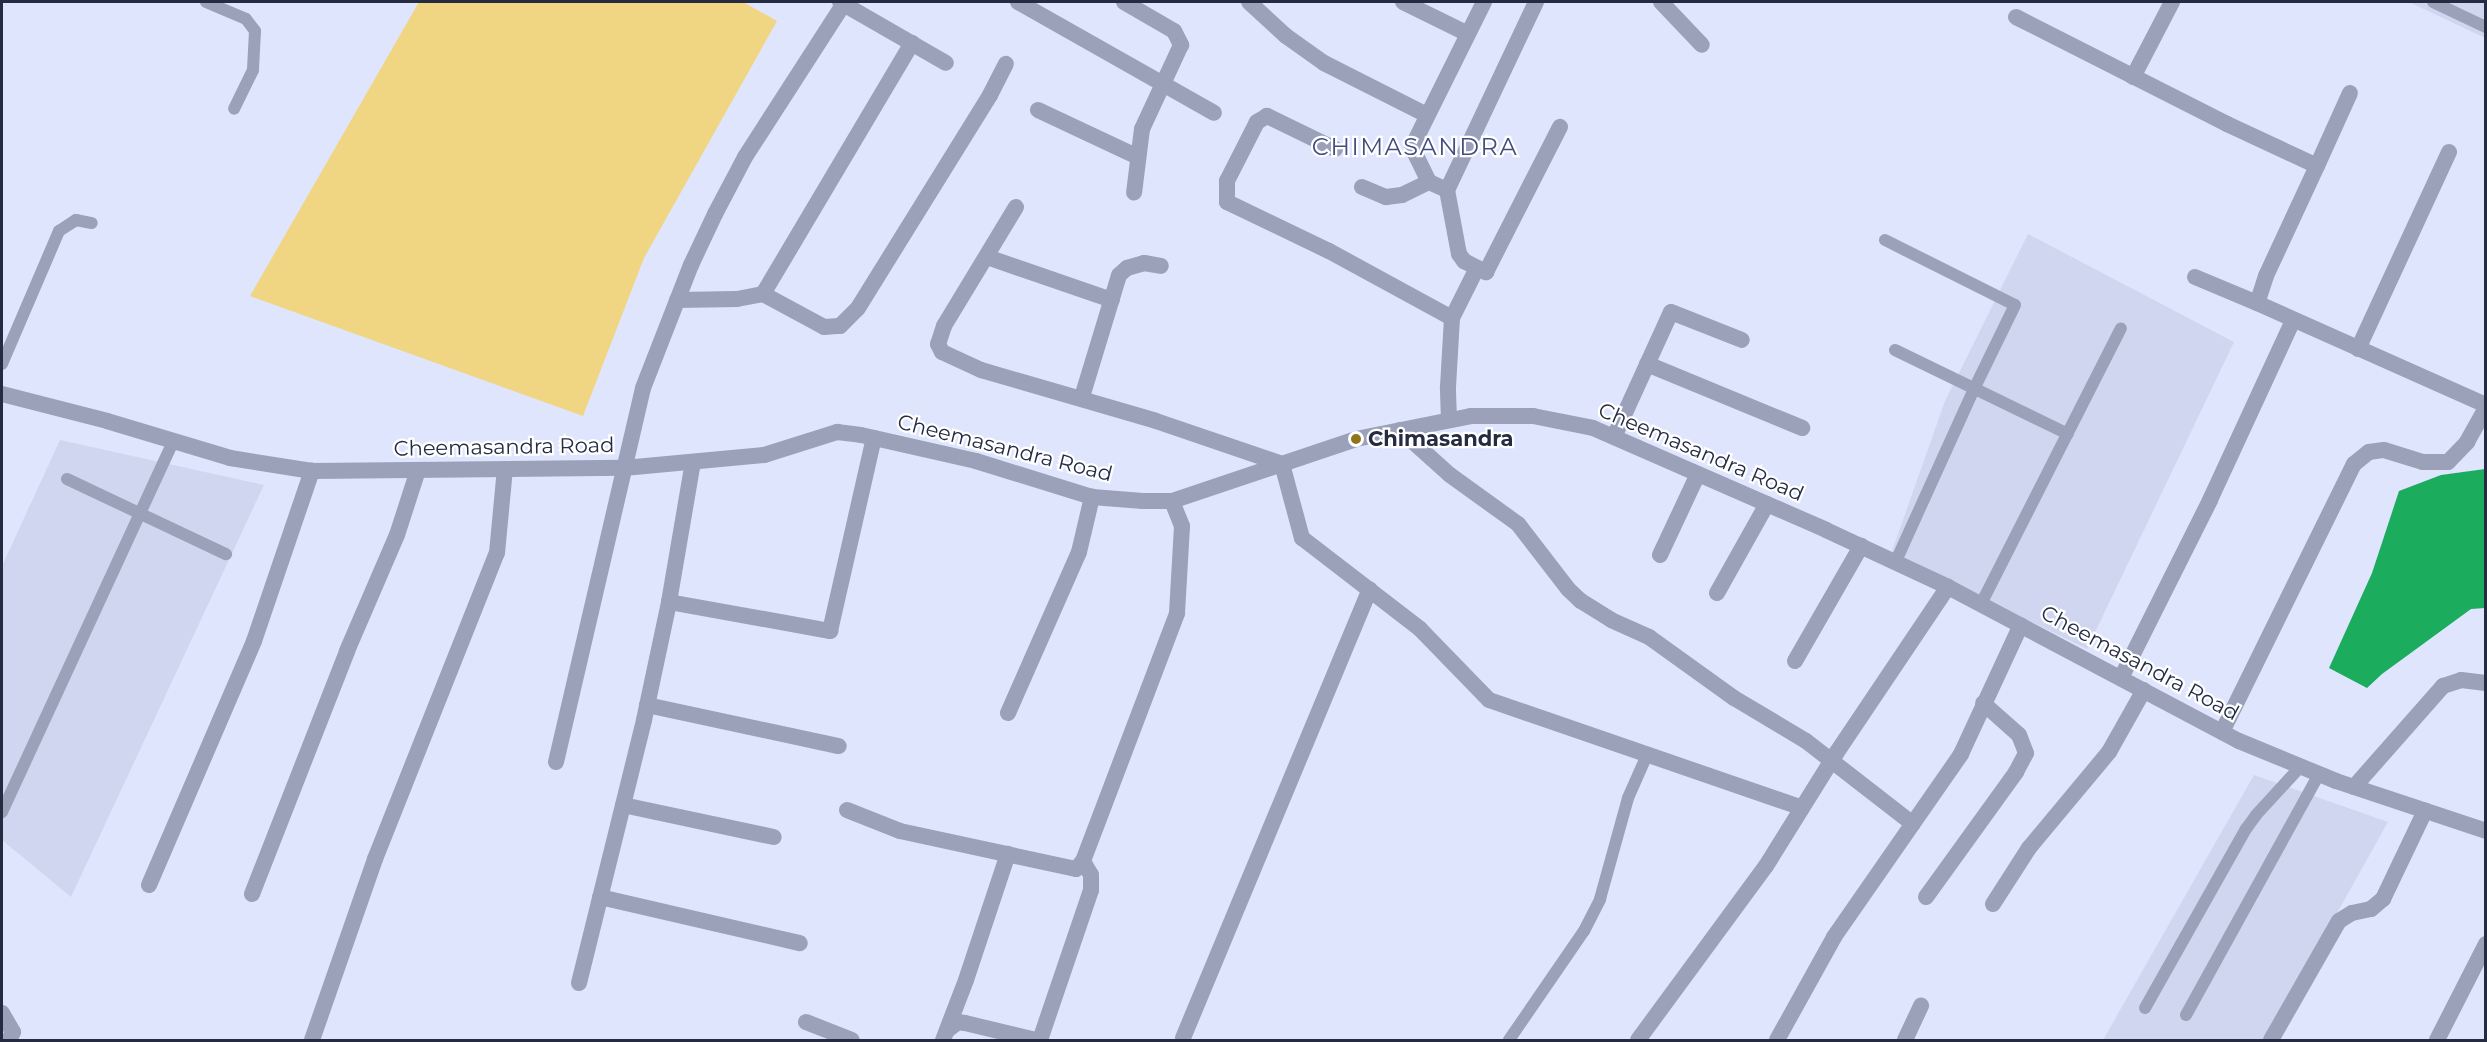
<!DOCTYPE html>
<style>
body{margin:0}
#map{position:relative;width:2487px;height:1042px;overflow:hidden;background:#dee5fd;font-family:Montserrat,sans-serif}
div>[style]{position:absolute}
.built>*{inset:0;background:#d0d6f0}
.green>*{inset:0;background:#f0d682}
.water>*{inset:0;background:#1cac5e}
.service>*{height:12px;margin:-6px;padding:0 6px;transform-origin:6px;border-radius:6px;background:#9aa1b9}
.minor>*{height:16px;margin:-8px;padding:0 8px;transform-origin:8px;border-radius:8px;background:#9aa1b9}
.tertiary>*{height:16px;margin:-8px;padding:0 8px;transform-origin:8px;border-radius:8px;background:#9aa1b9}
.dots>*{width:16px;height:16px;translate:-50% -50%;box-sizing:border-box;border:3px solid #fff;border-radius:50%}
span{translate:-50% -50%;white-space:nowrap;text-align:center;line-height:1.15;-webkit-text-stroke:4.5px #fff;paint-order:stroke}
.poi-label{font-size:21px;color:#252b41;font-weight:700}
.left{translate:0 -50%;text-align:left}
.street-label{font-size:21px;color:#252b41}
.quarter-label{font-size:24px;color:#434e7f;letter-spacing:1.5px}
.frame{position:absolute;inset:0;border:3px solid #252b41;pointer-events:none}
</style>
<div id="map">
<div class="built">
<div style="clip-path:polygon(2409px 2px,2485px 2px,2485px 38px)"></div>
<div style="clip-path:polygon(2028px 234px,2234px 342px,2087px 649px,1891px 554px,1945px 401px)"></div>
<div style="clip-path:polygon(60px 440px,264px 485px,71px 897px,2px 840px,2px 566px)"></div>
<div style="clip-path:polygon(2254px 775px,2388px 822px,2266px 1040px,2103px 1040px)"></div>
</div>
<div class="green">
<div style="clip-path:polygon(419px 2px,743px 2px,777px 21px,644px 258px,583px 416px,250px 296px)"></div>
</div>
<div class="water">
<div style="clip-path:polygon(2485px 469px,2485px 608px,2471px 609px,2382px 674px,2367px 688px,2329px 668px,2372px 573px,2399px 491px,2441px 475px)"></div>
</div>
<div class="service">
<div style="left:206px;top:2px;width:43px;rotate:23deg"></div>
<div style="left:246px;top:19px;width:15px;rotate:53deg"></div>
<div style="left:255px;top:31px;width:39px;rotate:93deg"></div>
<div style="left:253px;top:70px;width:43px;rotate:116deg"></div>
<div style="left:2433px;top:2px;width:59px;rotate:25.3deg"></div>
<div style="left:1885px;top:240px;width:145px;rotate:26.6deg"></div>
<div style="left:2015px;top:305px;width:93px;rotate:116deg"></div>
<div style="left:1974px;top:389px;width:191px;rotate:114.4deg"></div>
<div style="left:1895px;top:350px;width:192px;rotate:25.9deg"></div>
<div style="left:2px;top:364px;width:145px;rotate:-66.8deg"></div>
<div style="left:59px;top:231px;width:20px;rotate:-33deg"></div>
<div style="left:76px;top:220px;width:16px;rotate:11deg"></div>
<div style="left:67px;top:479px;width:176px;rotate:25.3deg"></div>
<div style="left:1981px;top:604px;width:309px;rotate:-63.1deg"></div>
<div style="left:2px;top:812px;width:408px;rotate:-65.2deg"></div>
<div style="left:2145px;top:1008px;width:206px;rotate:-60.6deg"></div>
<div style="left:2246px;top:829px;width:17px;rotate:-54deg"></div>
<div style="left:2256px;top:815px;width:67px;rotate:-47.4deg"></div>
<div style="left:2186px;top:1015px;width:275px;rotate:-61.1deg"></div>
<div style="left:1509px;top:1040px;width:132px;rotate:-55.5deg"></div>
<div style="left:1584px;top:931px;width:36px;rotate:-63deg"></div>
<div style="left:1600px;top:899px;width:105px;rotate:-74.5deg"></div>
<div style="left:1628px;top:798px;width:47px;rotate:-66.2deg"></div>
</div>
<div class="minor">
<div style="left:840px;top:2px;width:122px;rotate:29.9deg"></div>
<div style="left:1018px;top:2px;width:225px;rotate:29.5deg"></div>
<div style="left:1124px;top:2px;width:58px;rotate:30.1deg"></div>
<div style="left:1174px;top:31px;width:16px;rotate:63deg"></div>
<div style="left:1181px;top:45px;width:93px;rotate:114.9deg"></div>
<div style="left:1142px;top:129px;width:64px;rotate:97.1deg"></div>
<div style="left:1249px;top:2px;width:50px;rotate:42.6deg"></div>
<div style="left:1286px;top:36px;width:47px;rotate:35.4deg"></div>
<div style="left:1324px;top:63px;width:115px;rotate:26.8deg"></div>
<div style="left:1403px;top:2px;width:72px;rotate:26.2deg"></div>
<div style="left:1536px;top:2px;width:208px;rotate:115.3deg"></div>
<div style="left:1447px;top:190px;width:65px;rotate:79.4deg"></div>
<div style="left:1459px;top:254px;width:9px;rotate:54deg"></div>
<div style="left:1464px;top:261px;width:25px;rotate:27deg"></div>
<div style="left:1486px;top:272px;width:163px;rotate:-63deg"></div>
<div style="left:1661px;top:2px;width:59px;rotate:46.4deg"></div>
<div style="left:2016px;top:17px;width:237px;rotate:26.9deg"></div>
<div style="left:2227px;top:124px;width:99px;rotate:25deg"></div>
<div style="left:2317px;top:166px;width:121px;rotate:114.9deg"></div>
<div style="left:2266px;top:276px;width:28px;rotate:108deg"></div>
<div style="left:2257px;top:303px;width:251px;rotate:24deg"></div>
<div style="left:2133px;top:77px;width:85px;rotate:-62.5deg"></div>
<div style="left:1038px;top:110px;width:110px;rotate:25.2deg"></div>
<div style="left:1335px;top:149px;width:76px;rotate:-154.1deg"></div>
<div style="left:1267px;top:116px;width:12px;rotate:149deg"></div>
<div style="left:1257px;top:122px;width:66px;rotate:117deg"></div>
<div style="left:1227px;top:181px;width:21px;rotate:90deg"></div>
<div style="left:1227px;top:202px;width:113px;rotate:25.7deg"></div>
<div style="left:1329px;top:251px;width:140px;rotate:28.6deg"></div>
<div style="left:2317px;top:166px;width:80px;rotate:-65.7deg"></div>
<div style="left:1362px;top:187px;width:26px;rotate:23deg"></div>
<div style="left:1386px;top:197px;width:16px;rotate:-7deg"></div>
<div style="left:1402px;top:195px;width:30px;rotate:-26deg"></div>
<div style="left:1447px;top:190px;width:20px;rotate:-156deg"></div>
<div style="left:1429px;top:182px;width:39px;rotate:-116deg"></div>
<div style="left:1412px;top:147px;width:162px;rotate:-63.6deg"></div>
<div style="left:1016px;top:207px;width:139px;rotate:121.2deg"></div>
<div style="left:944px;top:326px;width:19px;rotate:108deg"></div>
<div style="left:938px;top:344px;width:9px;rotate:63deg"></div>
<div style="left:942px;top:352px;width:43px;rotate:24.8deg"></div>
<div style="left:981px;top:370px;width:182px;rotate:16.2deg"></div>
<div style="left:1156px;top:421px;width:133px;rotate:18.8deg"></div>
<div style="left:1282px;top:464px;width:77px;rotate:74.9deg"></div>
<div style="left:1302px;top:538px;width:149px;rotate:37.6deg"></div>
<div style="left:1420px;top:629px;width:99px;rotate:45.8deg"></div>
<div style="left:1489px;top:700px;width:331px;rotate:19deg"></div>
<div style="left:987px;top:257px;width:132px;rotate:19deg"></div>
<div style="left:2195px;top:277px;width:67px;rotate:22.8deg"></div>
<div style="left:763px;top:294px;width:292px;rotate:-59.3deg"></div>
<div style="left:677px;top:300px;width:60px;rotate:-1deg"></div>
<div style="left:737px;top:299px;width:26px;rotate:-11deg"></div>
<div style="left:763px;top:294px;width:69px;rotate:28.4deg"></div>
<div style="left:824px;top:327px;width:16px;rotate:-4deg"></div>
<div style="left:840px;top:326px;width:25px;rotate:-45deg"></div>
<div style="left:858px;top:308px;width:251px;rotate:-58.2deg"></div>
<div style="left:990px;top:95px;width:35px;rotate:-63deg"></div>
<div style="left:2358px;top:349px;width:217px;rotate:-65.2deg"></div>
<div style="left:1647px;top:364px;width:168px;rotate:22.4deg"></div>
<div style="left:1082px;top:397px;width:127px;rotate:-73.1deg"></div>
<div style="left:1119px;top:275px;width:11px;rotate:-41deg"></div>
<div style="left:1127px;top:268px;width:18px;rotate:-16deg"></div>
<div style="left:1144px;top:263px;width:17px;rotate:10deg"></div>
<div style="left:1449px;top:420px;width:33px;rotate:-92deg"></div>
<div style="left:1448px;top:387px;width:69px;rotate:-86.7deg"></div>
<div style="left:1452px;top:318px;width:56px;rotate:-63.4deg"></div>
<div style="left:1400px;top:430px;width:67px;rotate:42deg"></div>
<div style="left:1450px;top:475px;width:84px;rotate:35.8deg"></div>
<div style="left:1518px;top:524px;width:82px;rotate:52.4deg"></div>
<div style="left:1568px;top:589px;width:18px;rotate:43deg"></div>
<div style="left:1581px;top:601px;width:36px;rotate:32deg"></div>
<div style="left:1611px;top:620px;width:42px;rotate:24.1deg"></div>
<div style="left:1649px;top:637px;width:105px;rotate:35.7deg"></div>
<div style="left:1734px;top:698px;width:84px;rotate:30.8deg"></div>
<div style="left:1806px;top:741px;width:135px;rotate:37.8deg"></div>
<div style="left:1614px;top:437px;width:137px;rotate:-65.5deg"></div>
<div style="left:1671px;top:312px;width:76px;rotate:21.5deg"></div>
<div style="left:1660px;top:555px;width:89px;rotate:-64.9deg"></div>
<div style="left:1717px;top:593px;width:102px;rotate:-60.7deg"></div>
<div style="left:669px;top:602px;width:164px;rotate:10.2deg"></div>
<div style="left:830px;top:631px;width:198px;rotate:-77.2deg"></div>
<div style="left:1795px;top:661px;width:133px;rotate:-60.1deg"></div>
<div style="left:2121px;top:678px;width:199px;rotate:-63.4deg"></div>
<div style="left:2210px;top:500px;width:198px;rotate:-65.2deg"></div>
<div style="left:647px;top:705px;width:196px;rotate:12.1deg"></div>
<div style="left:1008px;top:713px;width:176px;rotate:-66.2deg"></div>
<div style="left:1079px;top:552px;width:57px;rotate:-76.7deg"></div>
<div style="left:2222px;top:732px;width:299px;rotate:-63.8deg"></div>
<div style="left:2354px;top:464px;width:19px;rotate:-39deg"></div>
<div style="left:2369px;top:452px;width:15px;rotate:-8deg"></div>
<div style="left:2384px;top:450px;width:41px;rotate:17.1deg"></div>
<div style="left:2423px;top:462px;width:25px"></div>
<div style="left:2448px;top:462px;width:28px;rotate:-46deg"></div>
<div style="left:2467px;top:442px;width:39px;rotate:-61deg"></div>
<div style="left:556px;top:762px;width:384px;rotate:-76.9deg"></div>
<div style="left:643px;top:388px;width:132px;rotate:-68.7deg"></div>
<div style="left:691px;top:265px;width:56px;rotate:-64.8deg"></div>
<div style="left:715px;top:214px;width:64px;rotate:-62.2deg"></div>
<div style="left:745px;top:157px;width:184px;rotate:-57.2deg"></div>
<div style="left:2354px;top:787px;width:135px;rotate:-48.6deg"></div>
<div style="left:2443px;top:686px;width:19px;rotate:-18deg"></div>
<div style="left:2461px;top:680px;width:25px;rotate:7deg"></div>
<div style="left:623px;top:805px;width:154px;rotate:12deg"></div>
<div style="left:847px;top:810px;width:57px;rotate:21.6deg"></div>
<div style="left:900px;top:831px;width:180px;rotate:12.2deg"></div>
<div style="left:1076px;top:869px;width:11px;rotate:-49deg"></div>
<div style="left:1083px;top:861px;width:265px;rotate:-69.2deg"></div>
<div style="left:1177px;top:613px;width:87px;rotate:-86.7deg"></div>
<div style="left:1182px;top:526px;width:27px;rotate:-112deg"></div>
<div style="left:149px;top:885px;width:266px;rotate:-66.7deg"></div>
<div style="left:254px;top:641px;width:180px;rotate:-71.2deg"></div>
<div style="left:252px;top:894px;width:261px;rotate:-68.6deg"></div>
<div style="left:347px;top:651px;width:126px;rotate:-66.7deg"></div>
<div style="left:397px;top:535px;width:68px;rotate:-72.1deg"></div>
<div style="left:600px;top:897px;width:205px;rotate:13deg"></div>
<div style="left:1926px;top:897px;width:154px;rotate:-54.2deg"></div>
<div style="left:2016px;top:772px;width:21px;rotate:-62deg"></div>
<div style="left:2026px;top:753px;width:19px;rotate:-111deg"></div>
<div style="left:2019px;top:735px;width:48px;rotate:-138.4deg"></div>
<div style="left:1993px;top:904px;width:67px;rotate:-57.3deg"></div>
<div style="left:2029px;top:848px;width:125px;rotate:-50.2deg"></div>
<div style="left:2109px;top:752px;width:71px;rotate:-60.6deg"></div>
<div style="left:579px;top:983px;width:271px;rotate:-76.1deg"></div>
<div style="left:644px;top:720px;width:121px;rotate:-78deg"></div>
<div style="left:669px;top:602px;width:142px;rotate:-80.3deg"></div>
<div style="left:2px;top:1013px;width:22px;rotate:60deg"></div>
<div style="left:13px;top:1032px;width:9px;rotate:117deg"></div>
<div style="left:806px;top:1022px;width:49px;rotate:21.4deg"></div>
<div style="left:949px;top:1029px;width:11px;rotate:-38deg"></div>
<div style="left:958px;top:1022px;width:7px;rotate:8deg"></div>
<div style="left:965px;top:1023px;width:73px;rotate:13.5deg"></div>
<div style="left:1183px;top:1038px;width:486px;rotate:-67.4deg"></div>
<div style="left:312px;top:1040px;width:192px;rotate:-70.8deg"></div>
<div style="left:375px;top:859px;width:329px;rotate:-68.3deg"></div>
<div style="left:497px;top:553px;width:84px;rotate:-84.6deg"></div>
<div style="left:943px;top:1040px;width:64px;rotate:-69deg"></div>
<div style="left:966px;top:980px;width:133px;rotate:-71.6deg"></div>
<div style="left:1040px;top:1040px;width:158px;rotate:-71.2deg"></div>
<div style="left:1091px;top:890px;width:15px;rotate:-90deg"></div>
<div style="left:1091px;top:875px;width:16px;rotate:-120deg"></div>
<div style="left:1638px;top:1040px;width:216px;rotate:-53.7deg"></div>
<div style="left:1766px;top:866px;width:134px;rotate:-58.1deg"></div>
<div style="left:1837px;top:752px;width:199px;rotate:-56.1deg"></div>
<div style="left:1777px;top:1040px;width:118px;rotate:-61deg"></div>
<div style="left:1834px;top:937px;width:223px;rotate:-55.2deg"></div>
<div style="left:1961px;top:754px;width:142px;rotate:-65.1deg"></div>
<div style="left:1905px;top:1040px;width:38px;rotate:-65deg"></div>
<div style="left:2271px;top:1040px;width:137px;rotate:-60.3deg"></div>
<div style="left:2339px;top:921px;width:15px;rotate:-32deg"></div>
<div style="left:2352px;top:913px;width:19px;rotate:-12deg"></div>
<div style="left:2371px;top:909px;width:16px;rotate:-40deg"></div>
<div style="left:2383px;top:899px;width:98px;rotate:-64.5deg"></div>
<div style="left:2437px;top:1040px;width:108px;rotate:-63deg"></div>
</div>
<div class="tertiary">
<div style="left:2px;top:394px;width:108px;rotate:14.4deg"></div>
<div style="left:107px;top:421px;width:128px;rotate:16.7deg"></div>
<div style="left:230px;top:458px;width:83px;rotate:9deg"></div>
<div style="left:312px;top:471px;width:312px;rotate:-0.6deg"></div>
<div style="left:624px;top:468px;width:141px;rotate:-5.3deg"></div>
<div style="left:764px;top:455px;width:77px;rotate:-17.5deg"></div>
<div style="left:837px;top:432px;width:24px;rotate:7deg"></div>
<div style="left:861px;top:435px;width:118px;rotate:12.7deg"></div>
<div style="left:976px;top:461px;width:121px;rotate:17.2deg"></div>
<div style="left:1092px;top:497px;width:51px;rotate:4.5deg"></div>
<div style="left:1143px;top:501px;width:29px"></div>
<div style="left:1172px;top:501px;width:194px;rotate:-18.6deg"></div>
<div style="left:1356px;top:439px;width:117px;rotate:-11.3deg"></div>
<div style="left:1471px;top:416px;width:62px"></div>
<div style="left:1533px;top:416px;width:61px;rotate:11.3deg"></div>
<div style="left:1593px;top:428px;width:254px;rotate:23.6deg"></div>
<div style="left:1826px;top:530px;width:135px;rotate:25deg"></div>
<div style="left:1948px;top:587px;width:329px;rotate:27.9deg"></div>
<div style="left:2239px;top:741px;width:105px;rotate:22.4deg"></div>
<div style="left:2336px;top:781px;width:158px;rotate:18.4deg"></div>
</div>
<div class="dots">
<div style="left:1356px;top:439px;background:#8e751a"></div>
</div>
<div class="poi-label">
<span class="left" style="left:1368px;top:439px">Chimasandra</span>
</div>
<div class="street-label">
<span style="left:504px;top:447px;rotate:-1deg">Cheemasandra Road</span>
<span style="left:1005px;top:448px;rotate:14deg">Cheemasandra Road</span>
<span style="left:1701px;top:452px;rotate:23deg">Cheemasandra Road</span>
<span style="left:2140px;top:663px;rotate:28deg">Cheemasandra Road</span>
</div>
<div class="quarter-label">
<span style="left:1415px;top:147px">CHIMASANDRA</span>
</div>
<div class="frame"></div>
</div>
